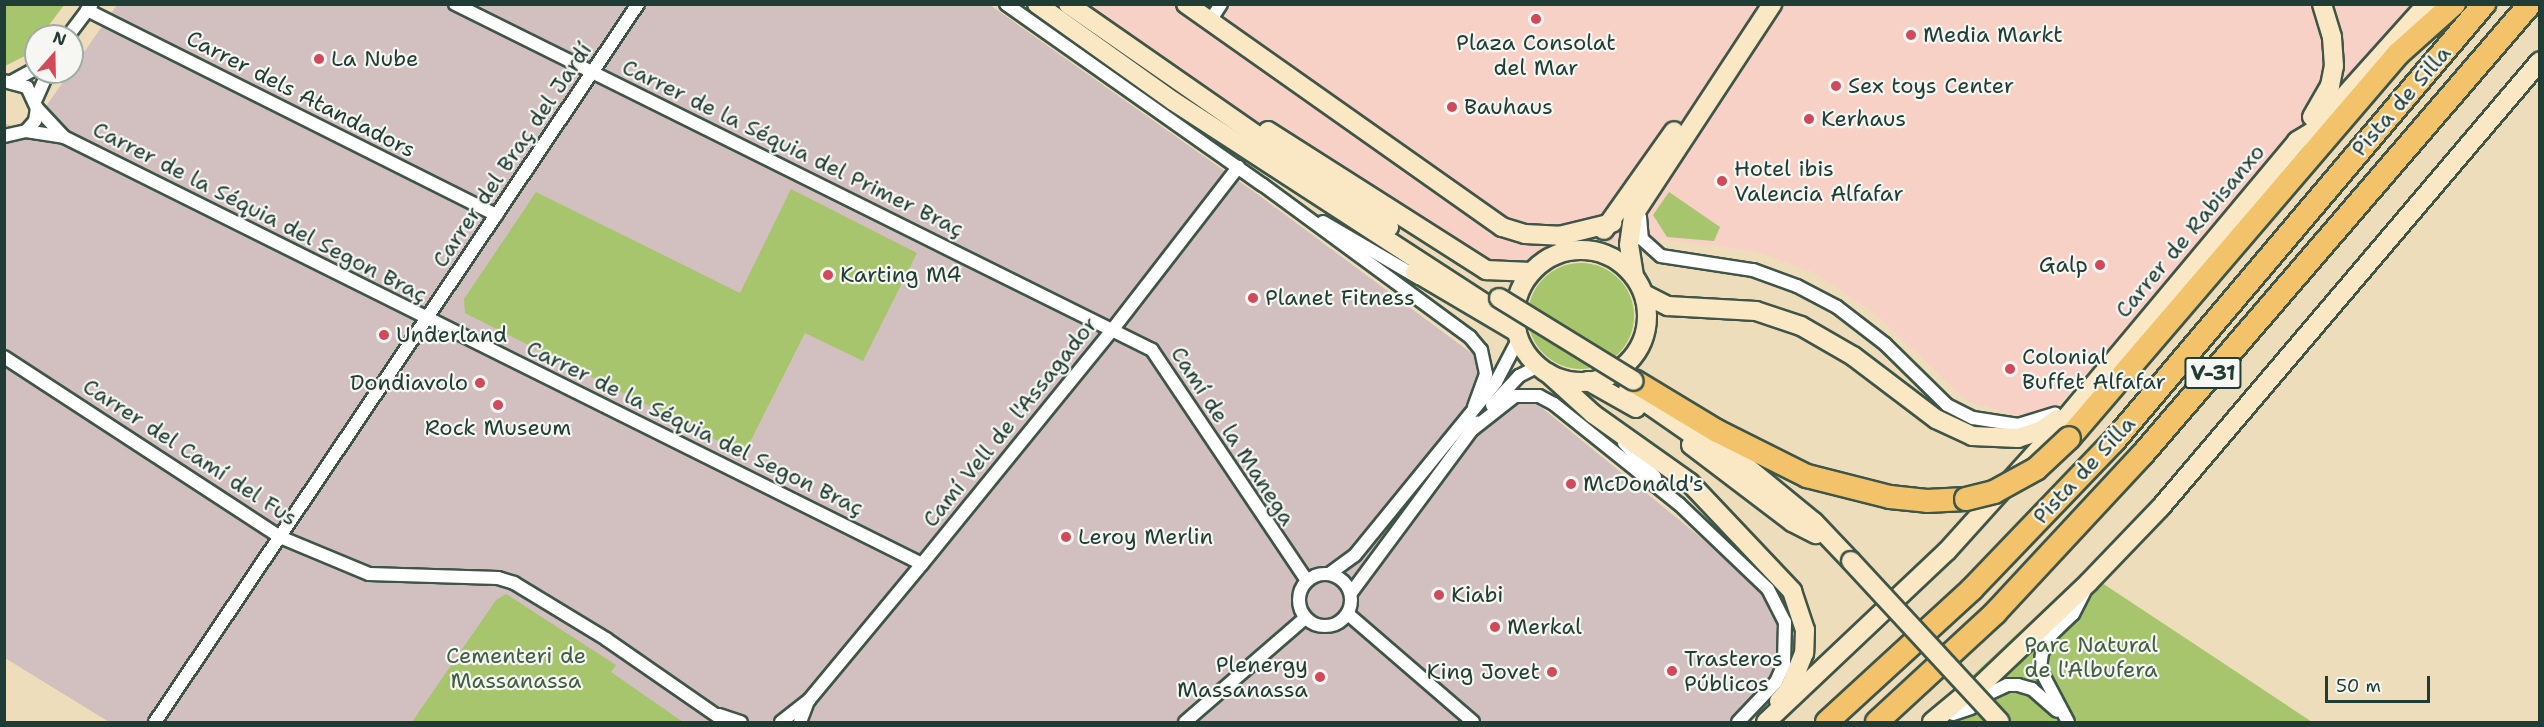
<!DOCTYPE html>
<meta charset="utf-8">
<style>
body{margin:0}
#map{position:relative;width:2544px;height:727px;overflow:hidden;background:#edddbb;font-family:"Shantell Sans",sans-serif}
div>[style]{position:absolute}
.built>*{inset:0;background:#f7d1c6}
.industrial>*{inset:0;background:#d2bfbf}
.green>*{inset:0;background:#a7c56c}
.round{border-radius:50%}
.roads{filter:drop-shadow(2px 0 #3e5548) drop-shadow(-2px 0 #3e5548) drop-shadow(0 2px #3e5548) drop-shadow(0 -2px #3e5548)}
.street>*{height:12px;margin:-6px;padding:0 6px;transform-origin:6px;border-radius:6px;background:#fff}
.street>.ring{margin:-6px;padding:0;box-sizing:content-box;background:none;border:12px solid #fff;border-radius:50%}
.secondary>*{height:18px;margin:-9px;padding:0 9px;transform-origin:9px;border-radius:9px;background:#fae7c3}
.secondary>.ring{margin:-9px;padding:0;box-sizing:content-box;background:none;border:18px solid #fae7c3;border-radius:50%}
.highway>*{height:22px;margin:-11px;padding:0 11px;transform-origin:11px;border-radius:11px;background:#f2c36a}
.bridges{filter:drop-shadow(2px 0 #3e5548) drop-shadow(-2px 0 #3e5548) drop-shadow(0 2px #3e5548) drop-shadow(0 -2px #3e5548)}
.secondary-bridge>*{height:18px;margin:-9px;padding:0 9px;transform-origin:9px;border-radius:9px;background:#fae7c3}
.highway-bridge>*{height:22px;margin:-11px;padding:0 11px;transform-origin:11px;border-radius:11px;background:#f2c36a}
.dots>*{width:16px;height:16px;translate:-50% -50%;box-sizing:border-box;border:3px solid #f6f6f2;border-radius:50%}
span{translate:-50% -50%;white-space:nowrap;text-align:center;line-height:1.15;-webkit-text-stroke:4.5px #f6f6f2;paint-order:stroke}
.shield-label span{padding:2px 4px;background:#f6f6f2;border:2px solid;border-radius:4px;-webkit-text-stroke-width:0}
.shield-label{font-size:21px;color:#1f3d34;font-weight:700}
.poi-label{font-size:22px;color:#1f3d34}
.left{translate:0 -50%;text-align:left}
.right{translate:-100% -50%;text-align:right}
.street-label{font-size:22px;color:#1f3d34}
.park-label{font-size:22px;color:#415f42}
.frame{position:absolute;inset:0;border:6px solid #1f3d34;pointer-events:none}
.north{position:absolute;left:24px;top:24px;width:60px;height:60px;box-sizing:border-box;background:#f6f6f2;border:2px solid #a0aca6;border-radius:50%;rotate:20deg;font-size:16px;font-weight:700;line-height:24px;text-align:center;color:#1f3d34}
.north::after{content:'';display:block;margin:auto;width:21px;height:27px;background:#d1495b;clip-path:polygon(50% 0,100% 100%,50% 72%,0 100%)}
.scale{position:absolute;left:2325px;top:676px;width:105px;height:27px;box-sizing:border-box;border:3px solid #1f3d34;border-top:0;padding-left:8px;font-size:18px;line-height:21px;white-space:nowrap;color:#1f3d34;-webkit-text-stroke:4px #f6f6f2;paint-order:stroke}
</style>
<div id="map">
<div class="built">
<div style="clip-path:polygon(1087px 5px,2410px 5px,2054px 410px,2021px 417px,1967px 401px,1873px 312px,1815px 273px,1755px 251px,1666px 240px,1602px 242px,1486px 279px)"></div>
</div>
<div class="industrial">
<div style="clip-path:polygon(117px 5px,990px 5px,1253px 191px,1509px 381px,1743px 572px,1782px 616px,1782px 674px,1734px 722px,109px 722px,5px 658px,4px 123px,28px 132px)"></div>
</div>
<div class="green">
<div style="clip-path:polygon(5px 4px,64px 5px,41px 36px,36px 36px,29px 54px,5px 66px)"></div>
<div style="clip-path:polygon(791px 189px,917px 253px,863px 361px,805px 333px,744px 454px,465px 313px,464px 299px,536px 192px,740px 293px)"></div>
<div style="clip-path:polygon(1669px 192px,1720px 227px,1714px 241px,1667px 237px,1653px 215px)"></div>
<div class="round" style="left:1528px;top:263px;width:106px;height:106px"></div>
<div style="clip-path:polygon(2084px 571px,2312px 722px,1923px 722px)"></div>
<div style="clip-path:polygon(506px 594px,616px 665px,611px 672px,683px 722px,412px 722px,496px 600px)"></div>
</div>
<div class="roads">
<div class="street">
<div style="left:455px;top:4px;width:778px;rotate:26.4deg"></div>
<div style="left:1152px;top:350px;width:278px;rotate:56.1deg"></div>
<div style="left:1006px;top:4px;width:314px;rotate:35.2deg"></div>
<div style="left:1263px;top:185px;width:257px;rotate:36.3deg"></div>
<div style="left:1470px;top:337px;width:17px;rotate:50deg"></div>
<div style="left:1481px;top:350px;width:25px;rotate:78deg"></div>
<div style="left:1486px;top:374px;width:35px;rotate:110deg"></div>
<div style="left:87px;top:10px;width:458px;rotate:26.6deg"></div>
<div style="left:1210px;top:21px;width:20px;rotate:-57deg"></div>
<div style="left:68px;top:36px;width:39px;rotate:-53deg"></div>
<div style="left:4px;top:81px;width:24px;rotate:15deg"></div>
<div style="left:27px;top:87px;width:23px;rotate:65deg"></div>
<div style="left:37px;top:108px;width:13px;rotate:99deg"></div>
<div style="left:35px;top:121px;width:13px;rotate:132deg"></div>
<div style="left:26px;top:131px;width:23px;rotate:167deg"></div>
<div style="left:13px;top:81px;width:26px;rotate:-29deg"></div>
<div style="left:36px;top:99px;width:30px;rotate:-66deg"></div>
<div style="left:37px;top:108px;width:40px;rotate:47deg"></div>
<div style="left:26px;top:131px;width:38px;rotate:9deg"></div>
<div style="left:64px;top:137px;width:958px;rotate:26.46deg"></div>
<div style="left:1640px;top:217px;width:22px;rotate:85deg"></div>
<div style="left:1642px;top:239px;width:25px;rotate:42deg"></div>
<div style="left:1661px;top:256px;width:93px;rotate:8.7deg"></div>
<div style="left:1753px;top:270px;width:47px;rotate:20deg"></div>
<div style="left:1797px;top:286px;width:45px;rotate:27.7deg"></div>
<div style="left:1837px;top:307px;width:61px;rotate:37.6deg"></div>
<div style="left:1885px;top:344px;width:87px;rotate:44.5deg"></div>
<div style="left:1947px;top:405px;width:29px;rotate:27deg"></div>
<div style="left:1973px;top:418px;width:46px;rotate:8.8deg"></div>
<div style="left:2018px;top:425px;width:39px;rotate:-17deg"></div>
<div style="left:1323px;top:222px;width:111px;rotate:30.3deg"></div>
<div style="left:4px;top:357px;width:330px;rotate:33.1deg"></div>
<div style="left:280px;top:537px;width:96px;rotate:22.6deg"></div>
<div style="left:369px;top:574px;width:129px;rotate:1.8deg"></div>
<div style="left:498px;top:578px;width:17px;rotate:17deg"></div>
<div style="left:514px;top:583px;width:108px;rotate:31.3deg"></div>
<div style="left:606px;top:639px;width:146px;rotate:34.7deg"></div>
<div style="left:1492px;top:405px;width:40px;rotate:-47deg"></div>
<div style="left:1519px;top:376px;width:22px;rotate:-27deg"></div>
<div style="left:1473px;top:429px;width:53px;rotate:-38.2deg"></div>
<div style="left:1515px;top:396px;width:24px"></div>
<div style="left:1539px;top:396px;width:17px;rotate:28deg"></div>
<div style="left:1554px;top:404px;width:160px;rotate:38.7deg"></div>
<div style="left:1679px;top:504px;width:123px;rotate:43.7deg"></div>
<div style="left:1768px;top:589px;width:37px;rotate:63deg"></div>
<div style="left:1785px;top:622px;width:42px;rotate:91.4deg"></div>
<div style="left:1784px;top:664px;width:20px;rotate:114deg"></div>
<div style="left:1776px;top:682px;width:55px;rotate:133.5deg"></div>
<div style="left:1624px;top:443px;width:46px;rotate:47.6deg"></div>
<div class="ring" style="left:1299px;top:574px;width:40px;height:40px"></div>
<div style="left:1329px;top:574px;width:32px;rotate:-36deg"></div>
<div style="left:1355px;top:555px;width:223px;rotate:-50.8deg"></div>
<div style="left:1496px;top:382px;width:50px;rotate:-62.4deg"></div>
<div style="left:1351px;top:593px;width:212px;rotate:-53.5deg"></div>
<div style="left:1348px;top:614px;width:165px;rotate:40.8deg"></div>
<div style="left:1990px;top:693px;width:19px;rotate:-25deg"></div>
<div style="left:2007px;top:685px;width:11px"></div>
<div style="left:2018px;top:685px;width:15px;rotate:16deg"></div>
<div style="left:2032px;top:689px;width:33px;rotate:41deg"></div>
<div style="left:1953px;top:714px;width:19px;rotate:-18deg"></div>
<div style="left:719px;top:715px;width:23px;rotate:18deg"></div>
<div style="left:155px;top:722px;width:865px;rotate:-56.07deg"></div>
<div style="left:781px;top:722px;width:36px;rotate:-38deg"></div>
<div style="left:809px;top:700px;width:177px;rotate:-50.3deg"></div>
<div style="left:922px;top:564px;width:303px;rotate:-50.9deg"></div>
<div style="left:1113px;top:329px;width:205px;rotate:-52.3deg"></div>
<div style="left:800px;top:722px;width:22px;rotate:-69deg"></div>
<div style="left:1185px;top:722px;width:159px;rotate:-40.9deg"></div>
<div style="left:2068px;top:722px;width:60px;rotate:-117.8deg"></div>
<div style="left:2040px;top:669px;width:16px;rotate:-83deg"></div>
<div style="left:2042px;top:653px;width:20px;rotate:-63deg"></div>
<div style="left:2051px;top:635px;width:30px;rotate:-44deg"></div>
<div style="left:2073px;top:614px;width:25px;rotate:-63deg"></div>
</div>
<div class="secondary">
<div style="left:1037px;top:4px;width:167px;rotate:35.5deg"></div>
<div style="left:1173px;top:101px;width:380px;rotate:33deg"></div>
<div style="left:1068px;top:4px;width:391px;rotate:34.8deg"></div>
<div style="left:1186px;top:4px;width:387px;rotate:35.2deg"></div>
<div style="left:1502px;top:227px;width:24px;rotate:17deg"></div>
<div style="left:1525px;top:234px;width:34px;rotate:3deg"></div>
<div style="left:1559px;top:236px;width:55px;rotate:-13.8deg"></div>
<div style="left:2312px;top:117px;width:36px;rotate:-60deg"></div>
<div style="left:2330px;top:86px;width:20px;rotate:-79deg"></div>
<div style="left:2334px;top:66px;width:29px;rotate:-94deg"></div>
<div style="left:2332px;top:37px;width:34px;rotate:-107deg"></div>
<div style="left:1268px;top:131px;width:259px;rotate:32.5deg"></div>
<div style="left:1486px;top:270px;width:45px;rotate:2.5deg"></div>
<div style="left:1604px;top:230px;width:121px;rotate:-54.7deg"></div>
<div class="ring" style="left:1515px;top:250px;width:114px;height:114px"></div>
<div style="left:1415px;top:272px;width:118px;rotate:30.5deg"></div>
<div style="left:1634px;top:276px;width:31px;rotate:-99deg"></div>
<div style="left:1629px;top:245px;width:29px;rotate:-82deg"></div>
<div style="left:1633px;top:216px;width:254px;rotate:-56.7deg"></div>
<div style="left:1644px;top:294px;width:27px;rotate:27deg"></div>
<div style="left:1668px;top:306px;width:88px;rotate:3.3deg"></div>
<div style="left:1756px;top:311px;width:47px;rotate:18.4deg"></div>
<div style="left:1801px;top:326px;width:60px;rotate:30deg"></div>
<div style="left:1853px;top:356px;width:104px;rotate:37.2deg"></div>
<div style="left:1936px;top:419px;width:40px;rotate:25deg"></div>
<div style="left:1972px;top:436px;width:46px;rotate:2.5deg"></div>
<div style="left:2018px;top:438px;width:25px;rotate:-18deg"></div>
<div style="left:2042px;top:430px;width:19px;rotate:-36deg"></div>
<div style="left:1548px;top:373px;width:61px;rotate:42.3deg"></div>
<div style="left:1593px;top:414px;width:119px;rotate:35.4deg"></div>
<div style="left:1690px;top:483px;width:149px;rotate:46.6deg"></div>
<div style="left:1792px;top:591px;width:41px;rotate:71.6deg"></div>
<div style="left:1805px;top:630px;width:23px;rotate:92deg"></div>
<div style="left:1804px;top:653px;width:40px;rotate:112deg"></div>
<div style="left:1789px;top:690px;width:15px;rotate:132deg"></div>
<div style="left:1588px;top:381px;width:55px;rotate:29.4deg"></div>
<div style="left:1628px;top:390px;width:100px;rotate:34.8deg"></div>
<div style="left:1704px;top:432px;width:142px;rotate:39.3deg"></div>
<div style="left:1814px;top:522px;width:54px;rotate:46.5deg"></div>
<div style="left:1691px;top:445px;width:127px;rotate:37.3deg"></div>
<div style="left:1792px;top:522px;width:27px;rotate:27deg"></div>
<div style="left:1981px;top:685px;width:149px;rotate:-43.6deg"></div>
<div style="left:2089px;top:582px;width:104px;rotate:-46.2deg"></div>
<div style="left:2161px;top:507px;width:585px;rotate:-49.64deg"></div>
<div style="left:1766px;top:722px;width:249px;rotate:-43.4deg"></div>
<div style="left:1947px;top:551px;width:160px;rotate:-48deg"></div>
<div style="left:2054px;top:432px;width:379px;rotate:-50.1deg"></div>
<div style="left:2297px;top:141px;width:17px;rotate:-31deg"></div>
<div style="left:2312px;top:132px;width:172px;rotate:-48.1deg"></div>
<div style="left:1932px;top:722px;width:38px;rotate:-40deg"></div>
</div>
<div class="highway">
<div style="left:1634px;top:381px;width:97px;rotate:31.1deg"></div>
<div style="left:1717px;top:431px;width:101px;rotate:26.6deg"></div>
<div style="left:1807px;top:476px;width:86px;rotate:14.2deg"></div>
<div style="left:1890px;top:497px;width:37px;rotate:6deg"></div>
<div style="left:1927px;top:501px;width:39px;rotate:-3deg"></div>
<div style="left:2069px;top:438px;width:506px;rotate:-49.41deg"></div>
<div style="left:2398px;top:54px;width:75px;rotate:-41.8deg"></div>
<div style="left:1827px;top:722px;width:197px;rotate:-42.5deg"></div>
<div style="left:1972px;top:589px;width:205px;rotate:-46.2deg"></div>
<div style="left:2114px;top:441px;width:573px;rotate:-49.75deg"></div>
<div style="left:1877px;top:722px;width:161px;rotate:-42.7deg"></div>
<div style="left:1995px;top:613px;width:216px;rotate:-47.1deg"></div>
<div style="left:2142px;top:455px;width:595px;rotate:-49.29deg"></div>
</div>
</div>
<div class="bridges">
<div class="secondary-bridge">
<div style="left:1499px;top:298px;width:158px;rotate:31.6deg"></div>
<div style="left:1851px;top:561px;width:219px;rotate:47.2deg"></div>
</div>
<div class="highway-bridge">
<div style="left:1966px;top:499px;width:29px;rotate:-14deg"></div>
<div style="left:1994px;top:492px;width:48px;rotate:-28.7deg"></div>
<div style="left:2036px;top:469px;width:45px;rotate:-43.2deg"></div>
</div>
</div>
<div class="dots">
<div style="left:1536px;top:19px;background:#d1495b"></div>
<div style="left:1911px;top:35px;background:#d1495b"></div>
<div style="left:319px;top:59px;background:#d1495b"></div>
<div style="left:1836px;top:86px;background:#d1495b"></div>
<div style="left:1452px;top:107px;background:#d1495b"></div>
<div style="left:1809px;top:119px;background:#d1495b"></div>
<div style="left:1722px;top:181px;background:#d1495b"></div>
<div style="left:2100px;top:265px;background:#d1495b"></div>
<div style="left:828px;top:275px;background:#d1495b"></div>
<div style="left:1253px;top:298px;background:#d1495b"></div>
<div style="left:384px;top:335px;background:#d1495b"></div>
<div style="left:2010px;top:369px;background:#d1495b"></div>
<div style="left:480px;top:383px;background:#d1495b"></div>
<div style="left:498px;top:405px;background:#d1495b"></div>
<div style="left:1571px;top:484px;background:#d1495b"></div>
<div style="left:1066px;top:537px;background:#d1495b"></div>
<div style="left:1439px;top:595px;background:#d1495b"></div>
<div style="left:1495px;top:627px;background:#d1495b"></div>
<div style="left:1672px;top:671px;background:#d1495b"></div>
<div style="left:1552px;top:672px;background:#d1495b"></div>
<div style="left:1320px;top:677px;background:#d1495b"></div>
</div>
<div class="shield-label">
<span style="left:2213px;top:373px">V-31</span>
</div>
<div class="poi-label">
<span class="left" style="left:1923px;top:35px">Media Markt</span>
<span style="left:1536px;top:55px">Plaza Consolat<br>del Mar</span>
<span class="left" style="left:331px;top:59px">La Nube</span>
<span class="left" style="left:1848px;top:86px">Sex toys Center</span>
<span class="left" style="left:1464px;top:107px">Bauhaus</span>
<span class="left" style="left:1821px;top:119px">Kerhaus</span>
<span class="left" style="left:1734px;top:181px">Hotel ibis<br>Valencia Alfafar</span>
<span class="right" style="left:2088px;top:265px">Galp</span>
<span class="left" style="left:840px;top:275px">Karting M4</span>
<span class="left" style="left:1265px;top:298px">Planet Fitness</span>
<span class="left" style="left:396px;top:335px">Underland</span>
<span class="left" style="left:2022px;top:369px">Colonial<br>Buffet Alfafar</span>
<span class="right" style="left:468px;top:383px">Dondiavolo</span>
<span style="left:498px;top:428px">Rock Museum</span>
<span class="left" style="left:1583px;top:484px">McDonald's</span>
<span class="left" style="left:1078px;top:537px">Leroy Merlin</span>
<span class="left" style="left:1451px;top:595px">Kiabi</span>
<span class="left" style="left:1507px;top:627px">Merkal</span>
<span class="left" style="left:1684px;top:671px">Trasteros<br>Públicos</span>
<span class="right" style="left:1308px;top:677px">Plenergy<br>Massanassa</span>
<span class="right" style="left:1540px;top:672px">King Jovet</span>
</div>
<div class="street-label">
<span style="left:301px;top:94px;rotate:27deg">Carrer dels Atandadors</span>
<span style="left:2401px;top:101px;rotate:-49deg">Pista de Silla</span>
<span style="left:793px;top:148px;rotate:26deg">Carrer de la Séquia del Primer Braç</span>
<span style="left:512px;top:155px;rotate:-56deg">Carrer del Braç del Jardí</span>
<span style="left:260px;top:212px;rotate:27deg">Carrer de la Séquia del Segon Braç</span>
<span style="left:2190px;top:231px;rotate:-50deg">Carrer de Rabisanxo</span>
<span style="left:1010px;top:422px;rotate:-51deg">Camí Vell de l'Assagador</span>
<span style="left:695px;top:428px;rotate:26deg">Carrer de la Séquia del Segon Braç</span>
<span style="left:1233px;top:436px;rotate:57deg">Camí de la Manega</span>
<span style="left:190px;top:452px;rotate:33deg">Carrer del Camí del Fus</span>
<span style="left:2084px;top:470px;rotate:-47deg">Pista de Silla</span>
</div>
<div class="park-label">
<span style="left:2091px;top:657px">Parc Natural<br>de l'Albufera</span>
<span style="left:516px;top:668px">Cementeri de<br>Massanassa</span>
</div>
<div class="frame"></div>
<div class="north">N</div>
<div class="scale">50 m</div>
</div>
